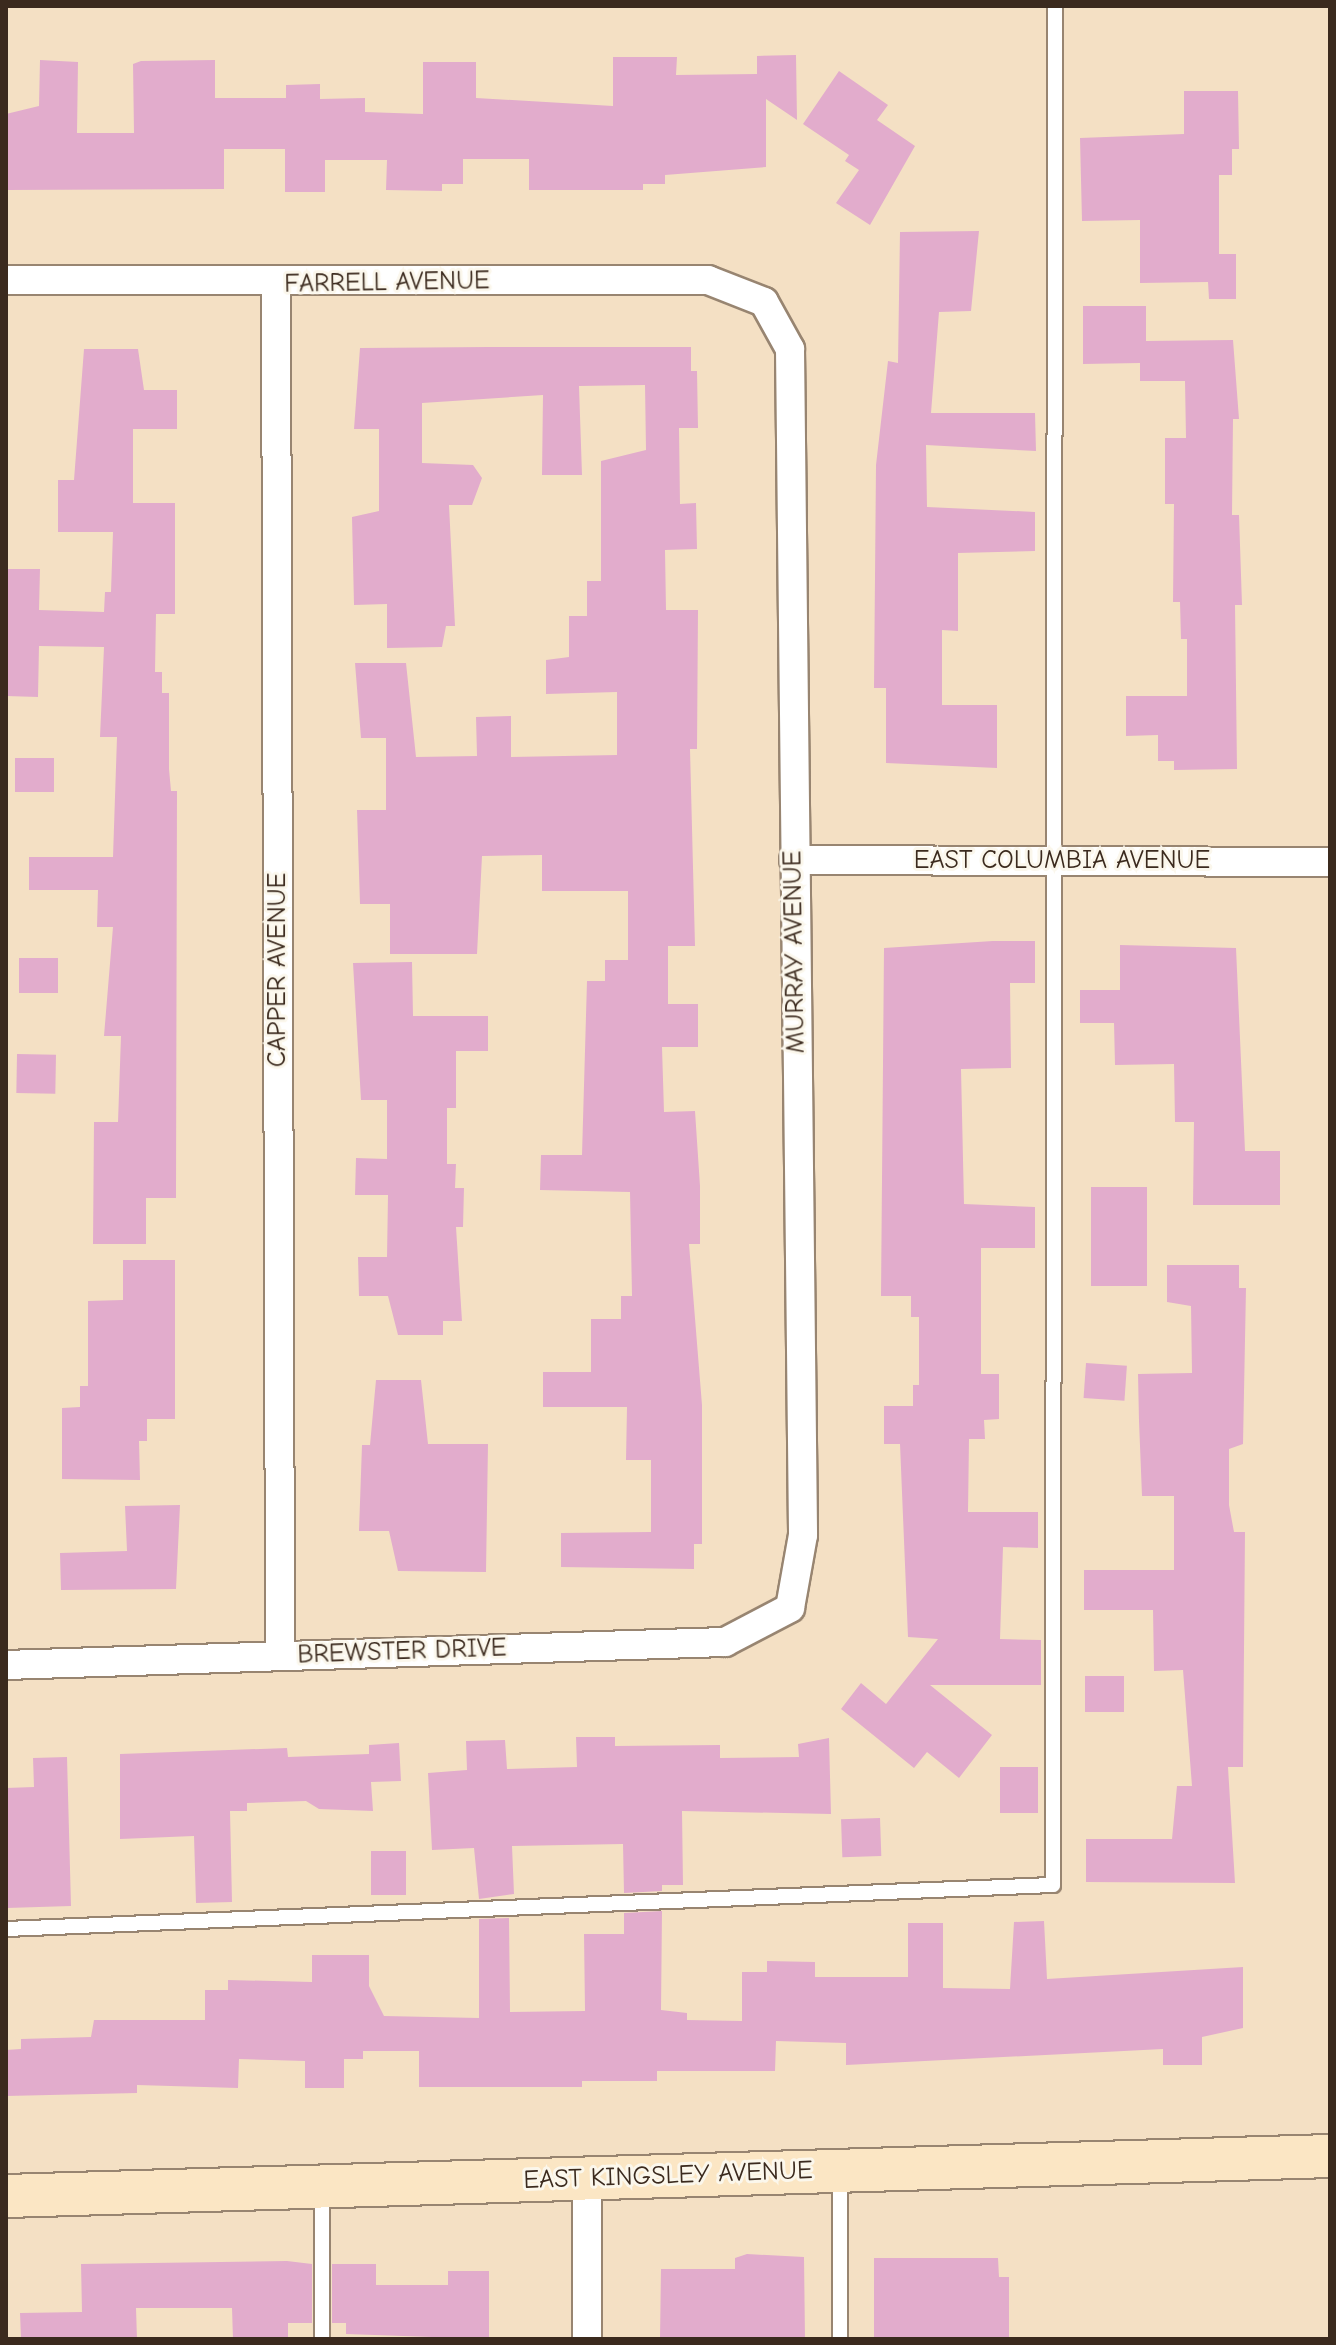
<!DOCTYPE html>
<style>
body{margin:0}
#map{position:relative;width:1336px;height:2345px;overflow:hidden;background:#f4e0c4;font-family:"Comic Neue",sans-serif}
div>[style]{position:absolute}
.building>*{inset:0;background:#e2accc;transform-origin:0 0}
.roads{filter:drop-shadow(2px 0 #988571) drop-shadow(-2px 0 #988571) drop-shadow(0 2px #988571) drop-shadow(0 -2px #988571)}
.lane>*{height:14px;margin:-7px;padding:0 7px;transform-origin:7px;border-radius:7px;background:#fff}
.street>*{height:28px;margin:-14px;padding:0 14px;transform-origin:14px;border-radius:14px;background:#fff}
.secondary>*{height:42px;margin:-21px;padding:0 21px;transform-origin:21px;border-radius:21px;background:#fbe6c4}
span{translate:-50% -50%;white-space:nowrap;text-align:center;line-height:1.15;-webkit-text-stroke:6px #fbf7ec;paint-order:stroke}
.street-label{font-size:26px;color:#3b2a1e}
.frame{position:absolute;inset:0;border:8px solid #3b2a1e;pointer-events:none}
</style>
<div id="map">
<div class="building">
<div style="clip-path:polygon(796px 55px,797px 120px,766px 99px,766px 167px,665px 175px,665px 184px,643px 184px,643px 190px,529px 190px,529px 159px,463px 159px,463px 184px,442px 184px,442px 191px,386px 190px,387px 160px,325px 160px,325px 192px,285px 192px,285px 149px,224px 149px,224px 189px,6px 190px,6px 114px,39px 106px,40px 60px,78px 62px,77px 133px,134px 133px,133px 64px,141px 61px,215px 60px,215px 98px,286px 98px,286px 85px,320px 84px,320px 99px,365px 98px,365px 112px,423px 114px,423px 62px,476px 62px,476px 98px,613px 106px,613px 57px,677px 57px,676px 75px,757px 74px,757px 56px)"></div>
<div style="clip-path:polygon(839px 71px,888px 105px,877px 120px,915px 146px,870px 225px,836px 203px,859px 170px,845px 161px,849px 155px,803px 124px)"></div>
<div style="clip-path:polygon(1184px 91px,1238px 91px,1239px 149px,1232px 149px,1232px 175px,1219px 175px,1219px 254px,1236px 254px,1236px 299px,1209px 299px,1208px 282px,1140px 283px,1140px 220px,1082px 221px,1080px 138px,1184px 134px)"></div>
<div style="clip-path:polygon(979px 231px,971px 311px,939px 312px,931px 413px,1035px 413px,1036px 451px,926px 445px,927px 507px,1035px 512px,1035px 551px,958px 553px,958px 631px,942px 630px,942px 705px,997px 705px,997px 768px,886px 763px,886px 688px,874px 688px,876px 465px,888px 361px,898px 363px,900px 232px)"></div>
<div style="clip-path:polygon(1083px 306px,1146px 306px,1146px 341px,1233px 340px,1239px 419px,1233px 419px,1232px 515px,1239px 515px,1242px 605px,1235px 605px,1237px 769px,1174px 770px,1174px 761px,1158px 761px,1158px 735px,1126px 736px,1126px 696px,1187px 696px,1187px 639px,1181px 639px,1180px 602px,1173px 602px,1174px 504px,1165px 504px,1165px 438px,1186px 438px,1185px 381px,1140px 381px,1140px 363px,1083px 364px)"></div>
<div style="clip-path:polygon(489px 347px,691px 347px,691px 371px,697px 371px,698px 428px,679px 428px,680px 504px,696px 503px,697px 549px,665px 550px,666px 610px,698px 610px,697px 749px,690px 749px,695px 946px,668px 946px,668px 1004px,698px 1004px,698px 1047px,662px 1047px,664px 1112px,695px 1111px,700px 1186px,700px 1244px,689px 1244px,702px 1405px,702px 1544px,694px 1544px,694px 1569px,561px 1567px,561px 1533px,651px 1532px,651px 1460px,626px 1460px,627px 1407px,543px 1407px,543px 1372px,591px 1372px,591px 1319px,621px 1319px,621px 1296px,632px 1296px,630px 1192px,540px 1190px,541px 1155px,582px 1155px,587px 981px,605px 981px,605px 960px,628px 960px,628px 891px,542px 891px,542px 855px,482px 856px,477px 954px,390px 954px,390px 904px,360px 904px,357px 810px,386px 810px,386px 738px,361px 738px,355px 663px,406px 663px,416px 757px,477px 756px,476px 717px,511px 716px,511px 757px,617px 755px,617px 692px,546px 694px,546px 660px,569px 657px,569px 616px,587px 616px,587px 581px,601px 581px,601px 461px,646px 450px,645px 385px,579px 386px,582px 475px,542px 475px,543px 395px,422px 403px,422px 463px,473px 465px,482px 478px,472px 505px,449px 505px,455px 626px,446px 626px,442px 647px,387px 648px,387px 604px,354px 605px,352px 517px,379px 511px,379px 429px,354px 429px,360px 348px)"></div>
<div style="clip-path:polygon(84px 349px,138px 349px,144px 390px,177px 390px,177px 429px,133px 429px,133px 503px,175px 503px,175px 614px,156px 614px,155px 672px,162px 672px,162px 693px,169px 693px,169px 769px,171px 791px,177px 791px,176px 1198px,146px 1198px,146px 1244px,93px 1244px,94px 1122px,118px 1122px,121px 1036px,104px 1036px,113px 927px,97px 927px,98px 890px,29px 890px,29px 857px,113px 857px,117px 737px,100px 737px,104px 647px,39px 646px,38px 697px,6px 696px,6px 569px,40px 569px,39px 610px,104px 612px,105px 592px,111px 592px,113px 532px,58px 532px,58px 480px,74px 480px)"></div>
<div style="left:15px;top:758px;width:39px;height:34px"></div>
<div style="clip-path:polygon(993px 941px,1035px 941px,1035px 983px,1010px 983px,1011px 1068px,961px 1069px,964px 1204px,1035px 1207px,1035px 1248px,981px 1248px,981px 1374px,999px 1374px,999px 1419px,984px 1420px,985px 1439px,969px 1439px,968px 1512px,1038px 1512px,1038px 1548px,1003px 1547px,1000px 1639px,1041px 1640px,1041px 1685px,930px 1685px,992px 1735px,959px 1778px,927px 1752px,914px 1768px,841px 1709px,861px 1683px,886px 1704px,938px 1639px,908px 1637px,900px 1444px,884px 1444px,884px 1406px,913px 1406px,913px 1385px,919px 1385px,919px 1317px,911px 1317px,911px 1296px,881px 1296px,884px 948px)"></div>
<div style="clip-path:polygon(1120px 945px,1236px 948px,1245px 1151px,1280px 1151px,1280px 1205px,1193px 1205px,1194px 1122px,1175px 1122px,1174px 1064px,1115px 1065px,1114px 1023px,1080px 1023px,1080px 990px,1120px 990px)"></div>
<div style="left:19px;top:958px;width:39px;height:35px"></div>
<div style="clip-path:polygon(412px 962px,413px 1016px,488px 1016px,488px 1051px,456px 1051px,456px 1108px,447px 1108px,447px 1164px,456px 1164px,455px 1188px,464px 1188px,463px 1227px,456px 1227px,462px 1321px,443px 1321px,443px 1335px,398px 1335px,388px 1296px,359px 1296px,358px 1257px,387px 1257px,388px 1195px,355px 1195px,356px 1158px,387px 1159px,387px 1100px,361px 1100px,353px 963px)"></div>
<div style="left:17px;top:1054px;width:39px;height:39px;rotate:1deg"></div>
<div style="left:1091px;top:1187px;width:56px;height:99px"></div>
<div style="clip-path:polygon(123px 1260px,175px 1260px,175px 1419px,147px 1419px,147px 1441px,139px 1441px,140px 1480px,62px 1479px,62px 1408px,80px 1407px,80px 1386px,88px 1386px,88px 1301px,123px 1300px)"></div>
<div style="clip-path:polygon(1167px 1265px,1239px 1265px,1239px 1288px,1246px 1288px,1243px 1444px,1229px 1449px,1229px 1505px,1234px 1532px,1245px 1532px,1243px 1767px,1228px 1767px,1235px 1883px,1086px 1882px,1086px 1839px,1172px 1839px,1177px 1786px,1192px 1786px,1183px 1670px,1154px 1671px,1153px 1610px,1084px 1610px,1084px 1570px,1174px 1570px,1174px 1496px,1142px 1496px,1139px 1421px,1138px 1374px,1192px 1373px,1191px 1306px,1167px 1302px)"></div>
<div style="left:1086px;top:1363px;width:41px;height:35px;rotate:4deg"></div>
<div style="clip-path:polygon(376px 1380px,421px 1380px,428px 1444px,488px 1444px,486px 1572px,398px 1571px,389px 1531px,359px 1531px,362px 1445px,370px 1445px)"></div>
<div style="clip-path:polygon(180px 1505px,176px 1589px,61px 1590px,60px 1553px,127px 1551px,125px 1506px)"></div>
<div style="left:1085px;top:1676px;width:39px;height:36px"></div>
<div style="clip-path:polygon(576px 1737px,615px 1737px,615px 1746px,720px 1745px,720px 1758px,799px 1757px,798px 1744px,829px 1738px,831px 1814px,682px 1811px,683px 1885px,662px 1885px,662px 1891px,624px 1893px,623px 1844px,512px 1846px,514px 1894px,479px 1899px,474px 1848px,432px 1850px,428px 1773px,467px 1770px,466px 1741px,505px 1740px,507px 1769px,577px 1767px)"></div>
<div style="clip-path:polygon(399px 1743px,401px 1781px,371px 1782px,373px 1811px,319px 1809px,306px 1801px,247px 1803px,247px 1811px,230px 1811px,232px 1902px,196px 1903px,194px 1836px,120px 1839px,120px 1754px,287px 1748px,288px 1757px,369px 1754px,369px 1745px)"></div>
<div style="clip-path:polygon(67px 1757px,71px 1906px,7px 1908px,6px 1788px,34px 1787px,33px 1758px)"></div>
<div style="left:1000px;top:1767px;width:38px;height:46px"></div>
<div style="left:880px;top:1818px;width:38px;height:39px;rotate:88deg"></div>
<div style="left:371px;top:1851px;width:35px;height:44px"></div>
<div style="clip-path:polygon(662px 1911px,661px 2010px,687px 2013px,687px 2020px,742px 2021px,742px 1972px,767px 1972px,767px 1961px,815px 1962px,815px 1977px,908px 1977px,908px 1923px,943px 1923px,943px 1988px,1010px 1989px,1014px 1922px,1044px 1921px,1047px 1979px,1243px 1967px,1243px 2028px,1202px 2037px,1202px 2065px,1163px 2065px,1163px 2049px,846px 2065px,846px 2043px,776px 2041px,775px 2071px,657px 2071px,657px 2081px,582px 2081px,582px 2087px,419px 2087px,419px 2051px,363px 2051px,363px 2059px,344px 2059px,344px 2088px,305px 2088px,305px 2061px,239px 2059px,238px 2088px,137px 2085px,137px 2093px,6px 2096px,6px 2050px,21px 2049px,21px 2039px,91px 2037px,94px 2020px,205px 2020px,205px 1990px,228px 1990px,228px 1980px,312px 1982px,312px 1955px,369px 1955px,369px 1986px,384px 2016px,479px 2018px,479px 1919px,509px 1918px,510px 2012px,585px 2011px,584px 1934px,624px 1934px,624px 1913px)"></div>
<div style="clip-path:polygon(747px 2254px,804px 2257px,805px 2339px,660px 2339px,661px 2269px,735px 2269px,735px 2258px)"></div>
<div style="clip-path:polygon(874px 2258px,998px 2258px,999px 2277px,1009px 2277px,1009px 2339px,874px 2339px)"></div>
<div style="clip-path:polygon(287px 2261px,312px 2264px,312px 2323px,288px 2323px,288px 2339px,233px 2339px,232px 2308px,136px 2308px,137px 2339px,21px 2339px,20px 2313px,82px 2312px,81px 2264px)"></div>
<div style="clip-path:polygon(332px 2264px,376px 2264px,376px 2285px,448px 2285px,448px 2271px,489px 2271px,489px 2339px,346px 2334px,346px 2323px,332px 2323px)"></div>
</div>
<div class="roads">
<div class="lane">
<div style="left:6px;top:1929px;width:1048px;rotate:-2.41deg"></div>
<div style="left:1053px;top:1885px;width:1879px;rotate:-89.94deg"></div>
<div style="left:840px;top:2175px;width:164px;rotate:90deg"></div>
<div style="left:322px;top:2191px;width:148px;rotate:90deg"></div>
</div>
<div class="street">
<div style="left:6px;top:280px;width:702px"></div>
<div style="left:708px;top:280px;width:60px;rotate:21.4deg"></div>
<div style="left:764px;top:302px;width:54px;rotate:61deg"></div>
<div style="left:790px;top:349px;width:1186px;rotate:89.37deg"></div>
<div style="left:803px;top:1535px;width:74px;rotate:100.1deg"></div>
<div style="left:790px;top:1608px;width:73px;rotate:152.4deg"></div>
<div style="left:725px;top:1642px;width:719px;rotate:178.17deg"></div>
<div style="left:276px;top:285px;width:1370px;rotate:89.83deg"></div>
<div style="left:794px;top:860px;width:536px;rotate:0.21deg"></div>
<div style="left:587px;top:2179px;width:160px;rotate:90deg"></div>
</div>
<div class="secondary">
<div style="left:6px;top:2196px;width:1325px;rotate:-1.73deg"></div>
</div>
</div>
<div class="street-label">
<span style="left:387px;top:283px;rotate:-1deg">FARRELL AVENUE</span>
<span style="left:1062px;top:861px">EAST COLUMBIA AVENUE</span>
<span style="left:795px;top:952px;rotate:-91deg">MURRAY AVENUE</span>
<span style="left:278px;top:970px;rotate:-90deg">CAPPER AVENUE</span>
<span style="left:402px;top:1652px;rotate:-2deg">BREWSTER DRIVE</span>
<span style="left:668px;top:2176px;rotate:-2deg">EAST KINGSLEY AVENUE</span>
</div>
<div class="frame"></div>
</div>
